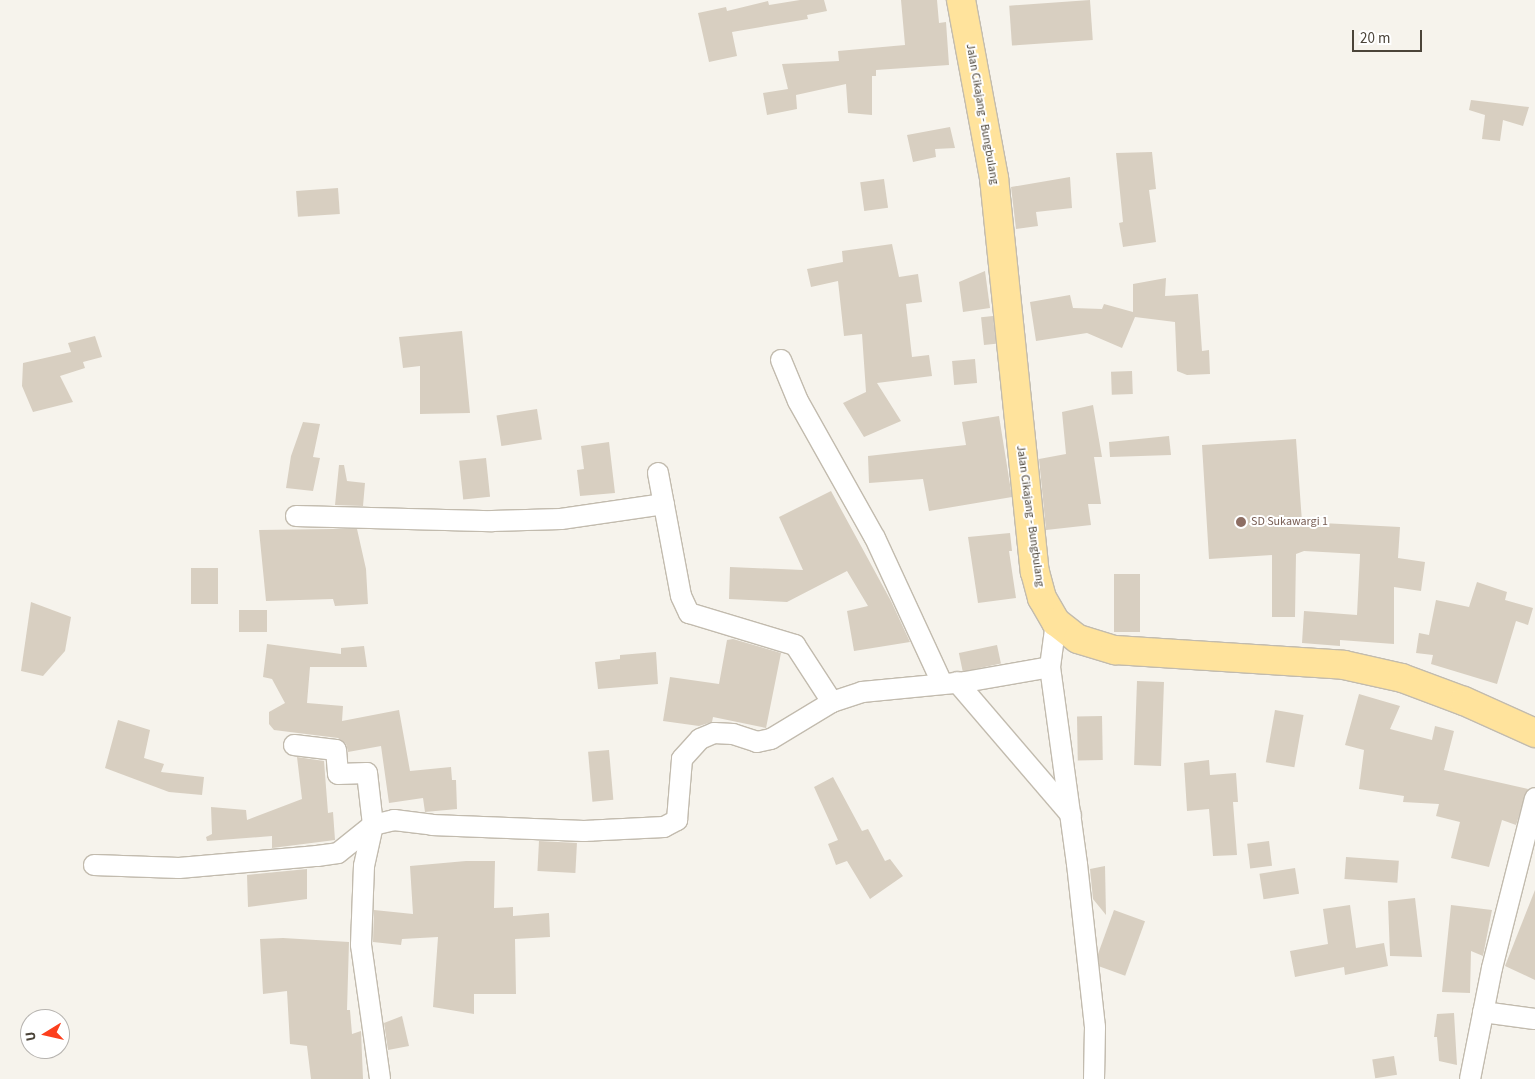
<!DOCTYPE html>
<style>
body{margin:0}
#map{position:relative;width:1535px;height:1079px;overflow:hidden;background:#f6f3ec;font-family:"Source Sans 3",sans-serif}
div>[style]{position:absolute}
.building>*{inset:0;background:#d8cfc1;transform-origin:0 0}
.roads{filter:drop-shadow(1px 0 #c2bbae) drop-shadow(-1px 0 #c2bbae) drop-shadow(0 1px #c2bbae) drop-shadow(0 -1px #c2bbae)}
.minor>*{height:20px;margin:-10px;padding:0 10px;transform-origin:10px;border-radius:10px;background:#fff}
.primary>*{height:28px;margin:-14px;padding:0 14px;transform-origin:14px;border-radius:14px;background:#ffe39c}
.dots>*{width:14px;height:14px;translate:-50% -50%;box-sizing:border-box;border:2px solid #fff;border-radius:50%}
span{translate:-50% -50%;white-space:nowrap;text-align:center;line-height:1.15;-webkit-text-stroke:4px #fff;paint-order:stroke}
.street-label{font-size:12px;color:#4b4439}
.education-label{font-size:12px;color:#785e54}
.left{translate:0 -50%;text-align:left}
.north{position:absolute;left:20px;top:1009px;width:50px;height:50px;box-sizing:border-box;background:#fff;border:1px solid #b7b4b0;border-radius:50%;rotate:261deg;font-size:14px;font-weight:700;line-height:20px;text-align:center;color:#4b4439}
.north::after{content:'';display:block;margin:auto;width:18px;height:22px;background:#fc3f1d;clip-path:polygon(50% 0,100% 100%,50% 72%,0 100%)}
.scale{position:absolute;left:1352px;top:30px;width:70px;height:22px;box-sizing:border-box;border:2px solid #4b4439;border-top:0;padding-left:6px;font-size:15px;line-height:18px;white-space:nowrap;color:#4b4439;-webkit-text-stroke:4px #fff;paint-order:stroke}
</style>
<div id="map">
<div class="building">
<div style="clip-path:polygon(800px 0,824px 0,827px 11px,807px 15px,808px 19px,732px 32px,737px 56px,709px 62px,698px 13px,726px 7px,727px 11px,768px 1px,769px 5px)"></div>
<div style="clip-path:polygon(901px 0,937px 0,939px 23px,946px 22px,949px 65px,876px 70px,876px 76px,872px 76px,872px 115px,848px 113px,846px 84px,796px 95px,797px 109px,767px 115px,763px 93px,788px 89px,782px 64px,839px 61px,838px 51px,905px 45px)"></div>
<div style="left:1090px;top:0;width:40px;height:81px;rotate:86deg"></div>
<div style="clip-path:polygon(1471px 100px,1529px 107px,1523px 126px,1503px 120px,1500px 141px,1482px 139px,1485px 115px,1469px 110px)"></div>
<div style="clip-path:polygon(950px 127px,955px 148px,935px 149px,936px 157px,913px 162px,907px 135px)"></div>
<div style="clip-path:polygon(1152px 152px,1156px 189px,1149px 190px,1156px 242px,1123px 247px,1119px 223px,1123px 222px,1116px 153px)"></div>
<div style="clip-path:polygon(1070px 177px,1072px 208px,1036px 212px,1038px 226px,1016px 229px,1011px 187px)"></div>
<div style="left:884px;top:179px;width:29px;height:24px;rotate:82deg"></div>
<div style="left:338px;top:188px;width:26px;height:42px;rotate:86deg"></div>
<div style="clip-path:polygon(892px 244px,899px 277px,918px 274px,922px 302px,906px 304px,912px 357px,929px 355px,932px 376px,877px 383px,901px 421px,864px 437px,843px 403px,866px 392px,862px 334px,844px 336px,838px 281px,811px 287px,807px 269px,843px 262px,842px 251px)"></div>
<div style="clip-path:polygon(985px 271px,990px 308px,963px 312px,959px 282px)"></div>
<div style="clip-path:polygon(1166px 278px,1165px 296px,1198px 294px,1202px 351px,1209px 350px,1210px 374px,1187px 375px,1177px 371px,1175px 322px,1135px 317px,1122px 348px,1087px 333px,1036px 341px,1030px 302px,1070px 295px,1073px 308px,1102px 309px,1104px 304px,1133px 312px,1133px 284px)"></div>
<div style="left:993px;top:316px;width:28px;height:12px;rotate:84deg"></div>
<div style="clip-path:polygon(462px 331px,470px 413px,420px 414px,420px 366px,403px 368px,399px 337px)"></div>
<div style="clip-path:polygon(95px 336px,102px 357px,83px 362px,85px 368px,60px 376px,73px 402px,33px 412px,22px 386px,23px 363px,71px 352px,68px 343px)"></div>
<div style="left:975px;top:359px;width:24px;height:23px;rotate:85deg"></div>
<div style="left:1132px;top:371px;width:23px;height:21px;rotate:88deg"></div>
<div style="clip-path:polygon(1093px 405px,1102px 457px,1094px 457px,1101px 504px,1088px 504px,1091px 525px,1046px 530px,1039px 459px,1066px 454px,1062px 412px)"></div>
<div style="left:537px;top:409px;width:31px;height:41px;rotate:81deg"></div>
<div style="clip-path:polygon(999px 416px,1012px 497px,929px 511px,923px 479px,869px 483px,868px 456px,966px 445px,962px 422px)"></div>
<div style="clip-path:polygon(303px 422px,320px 424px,313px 457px,320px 458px,313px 491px,286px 488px,291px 456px)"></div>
<div style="clip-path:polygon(1169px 436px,1171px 455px,1110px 457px,1109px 442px)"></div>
<div style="clip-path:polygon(1296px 439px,1302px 522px,1400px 527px,1398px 558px,1425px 562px,1421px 591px,1394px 587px,1394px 644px,1340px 640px,1340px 646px,1302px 643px,1304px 611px,1357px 615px,1360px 554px,1304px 551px,1296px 554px,1295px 617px,1272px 617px,1272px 555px,1209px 559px,1202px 445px)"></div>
<div style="clip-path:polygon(609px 442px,615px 493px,580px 496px,577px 470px,584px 469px,581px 446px)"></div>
<div style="left:486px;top:458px;width:39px;height:27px;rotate:84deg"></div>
<div style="clip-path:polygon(339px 465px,344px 465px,347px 481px,365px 483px,363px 506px,335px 505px)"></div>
<div style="clip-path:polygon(831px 491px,891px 601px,910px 642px,854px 651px,847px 611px,868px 606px,847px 571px,787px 602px,729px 599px,730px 567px,803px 570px,779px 517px)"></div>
<div style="clip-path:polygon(333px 529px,357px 529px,366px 569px,368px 604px,335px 606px,333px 599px,266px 601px,259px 530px)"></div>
<div style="clip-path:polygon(1010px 533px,1012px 551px,1009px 551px,1016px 598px,978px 603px,968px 537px)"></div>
<div style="left:191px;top:568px;width:27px;height:36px"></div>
<div style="left:1114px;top:574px;width:26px;height:58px"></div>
<div style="clip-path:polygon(1477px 582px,1507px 592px,1505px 600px,1533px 608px,1528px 625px,1516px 621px,1497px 684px,1431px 664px,1433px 655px,1416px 653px,1419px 633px,1429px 635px,1436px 600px,1469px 607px)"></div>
<div style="clip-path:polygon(31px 602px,71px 617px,65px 651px,43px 676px,21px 671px)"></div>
<div style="left:239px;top:610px;width:28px;height:22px"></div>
<div style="clip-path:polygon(733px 639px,781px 653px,766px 728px,713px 717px,712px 722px,699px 726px,663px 721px,670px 677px,719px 684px,727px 640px)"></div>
<div style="clip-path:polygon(267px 644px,341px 654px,341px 648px,364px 646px,367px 667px,310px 667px,307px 703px,343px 706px,342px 721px,399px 710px,410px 771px,451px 767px,452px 780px,456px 780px,457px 809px,425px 812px,423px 798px,389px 803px,381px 746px,348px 752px,346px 744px,338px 738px,274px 730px,269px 724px,269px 712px,285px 703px,272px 679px,263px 677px)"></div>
<div style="left:997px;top:645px;width:19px;height:39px;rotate:78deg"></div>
<div style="clip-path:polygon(656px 652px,658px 684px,598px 689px,595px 662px,620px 659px,620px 655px)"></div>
<div style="left:1137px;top:681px;width:27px;height:84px;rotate:2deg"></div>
<div style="clip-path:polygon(1359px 694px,1400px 706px,1390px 729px,1432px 740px,1435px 726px,1454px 731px,1444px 770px,1528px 789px,1516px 825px,1502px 820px,1489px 867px,1451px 858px,1460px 822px,1436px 816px,1439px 804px,1403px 802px,1404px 796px,1359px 789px,1364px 750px,1345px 745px)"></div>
<div style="left:1275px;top:710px;width:29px;height:53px;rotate:10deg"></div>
<div style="left:1102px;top:716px;width:44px;height:25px;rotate:89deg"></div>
<div style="clip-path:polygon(118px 720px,150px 730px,144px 758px,164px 764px,161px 772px,204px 777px,202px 795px,169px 792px,105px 768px)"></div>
<div style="left:609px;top:750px;width:50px;height:21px;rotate:85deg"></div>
<div style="clip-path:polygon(297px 757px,324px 761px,328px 813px,333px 812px,335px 840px,272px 848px,272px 836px,207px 841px,206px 837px,212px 834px,211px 807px,246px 810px,247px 820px,302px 799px)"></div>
<div style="clip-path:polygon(1209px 760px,1210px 775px,1236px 773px,1238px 802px,1233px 802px,1237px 855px,1213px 856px,1209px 809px,1187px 811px,1184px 763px)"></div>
<div style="clip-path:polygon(833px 777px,862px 831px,868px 829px,885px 861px,890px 859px,903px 876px,870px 899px,847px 861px,836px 865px,828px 844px,838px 840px,814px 787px)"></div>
<div style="left:539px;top:841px;width:38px;height:30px;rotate:3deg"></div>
<div style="left:1269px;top:841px;width:25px;height:22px;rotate:83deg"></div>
<div style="left:1346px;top:857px;width:53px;height:22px;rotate:4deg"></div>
<div style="clip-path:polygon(466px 861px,495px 861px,494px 908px,513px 907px,513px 916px,549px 913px,550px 937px,515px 939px,516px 994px,474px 994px,474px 1014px,433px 1007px,438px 937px,402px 939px,401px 945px,373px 942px,374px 910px,413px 914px,410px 866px)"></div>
<div style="clip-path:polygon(1105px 866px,1106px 915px,1093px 899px,1090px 869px)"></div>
<div style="left:1295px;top:868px;width:26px;height:36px;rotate:81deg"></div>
<div style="clip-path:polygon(307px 869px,307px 899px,248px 907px,247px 875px)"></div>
<div style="clip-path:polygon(1535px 890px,1535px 980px,1505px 966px)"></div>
<div style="clip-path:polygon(1415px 898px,1422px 957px,1390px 956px,1388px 901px)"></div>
<div style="clip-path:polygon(1350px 905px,1356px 948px,1384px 943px,1388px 966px,1345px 975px,1344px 967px,1295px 977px,1290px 951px,1328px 944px,1323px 909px)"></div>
<div style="clip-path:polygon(1451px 905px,1492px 910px,1483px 956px,1471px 951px,1470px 993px,1442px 992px)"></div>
<div style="left:1114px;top:910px;width:33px;height:58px;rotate:20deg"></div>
<div style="clip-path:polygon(283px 938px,349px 942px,347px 1010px,350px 1010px,352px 1034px,361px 1031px,363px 1079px,311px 1079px,307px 1046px,290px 1044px,287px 991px,263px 994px,260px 939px)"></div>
<div style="clip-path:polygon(1454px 1013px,1457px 1065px,1439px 1061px,1437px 1037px,1434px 1037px,1437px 1014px)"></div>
<div style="clip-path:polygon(402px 1016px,409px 1046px,388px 1050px,384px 1023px)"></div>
<div style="left:1394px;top:1056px;width:19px;height:22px;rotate:81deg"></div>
</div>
<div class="roads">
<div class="minor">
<div style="left:781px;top:360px;width:44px;rotate:67.5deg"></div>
<div style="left:798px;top:401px;width:157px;rotate:60.7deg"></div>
<div style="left:875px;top:538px;width:160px;rotate:65.2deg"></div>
<div style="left:658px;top:473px;width:125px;rotate:79.4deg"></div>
<div style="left:681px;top:596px;width:19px;rotate:65deg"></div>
<div style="left:689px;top:613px;width:111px;rotate:16.8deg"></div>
<div style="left:795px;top:645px;width:68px;rotate:57deg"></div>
<div style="left:296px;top:516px;width:196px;rotate:1.5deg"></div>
<div style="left:492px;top:521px;width:69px;rotate:-1.7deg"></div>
<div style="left:561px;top:519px;width:104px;rotate:-8.3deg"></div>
<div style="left:1056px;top:622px;width:45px;rotate:97.6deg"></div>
<div style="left:1050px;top:667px;width:199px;rotate:82.2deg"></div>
<div style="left:1077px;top:864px;width:164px;rotate:83.7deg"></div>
<div style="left:1095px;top:1027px;width:52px;rotate:91.1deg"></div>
<div style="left:957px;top:682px;width:175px;rotate:49.4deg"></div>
<div style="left:294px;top:745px;width:42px;rotate:6.8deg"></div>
<div style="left:336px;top:750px;width:24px;rotate:85deg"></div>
<div style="left:338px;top:774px;width:29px;rotate:-2deg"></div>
<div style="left:367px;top:773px;width:52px;rotate:83.4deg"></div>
<div style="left:373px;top:825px;width:42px;rotate:102.4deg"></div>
<div style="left:364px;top:866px;width:79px;rotate:92.2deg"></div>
<div style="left:361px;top:945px;width:135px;rotate:81.9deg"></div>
<div style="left:94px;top:865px;width:85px;rotate:2deg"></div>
<div style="left:179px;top:868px;width:139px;rotate:-5deg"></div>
<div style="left:317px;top:856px;width:21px;rotate:-8deg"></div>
<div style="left:338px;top:853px;width:45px;rotate:-38.7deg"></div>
<div style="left:373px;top:825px;width:22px;rotate:-13deg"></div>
<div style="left:394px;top:820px;width:38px;rotate:7deg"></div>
<div style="left:432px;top:825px;width:152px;rotate:2.3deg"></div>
<div style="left:584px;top:831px;width:80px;rotate:-2.9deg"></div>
<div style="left:664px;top:827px;width:15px;rotate:-28deg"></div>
<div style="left:677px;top:820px;width:61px;rotate:-85.3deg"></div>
<div style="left:682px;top:759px;width:27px;rotate:-48deg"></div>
<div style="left:700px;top:739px;width:15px;rotate:-23deg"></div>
<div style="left:714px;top:733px;width:19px;rotate:3deg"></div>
<div style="left:733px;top:734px;width:25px;rotate:18deg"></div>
<div style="left:757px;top:742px;width:14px;rotate:-12deg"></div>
<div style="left:771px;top:739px;width:71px;rotate:-31.2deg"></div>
<div style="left:832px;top:702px;width:32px;rotate:-18deg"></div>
<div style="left:862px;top:692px;width:103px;rotate:-5.5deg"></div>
<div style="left:965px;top:682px;width:86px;rotate:-10deg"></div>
<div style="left:1483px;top:1012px;width:52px;rotate:7.7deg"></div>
<div style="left:1470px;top:1079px;width:113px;rotate:-78.8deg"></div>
<div style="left:1492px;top:968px;width:175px;rotate:-75.8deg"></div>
</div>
<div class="primary">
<div style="left:961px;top:0;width:181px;rotate:79.5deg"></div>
<div style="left:994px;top:178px;width:396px;rotate:84.1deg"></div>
<div style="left:1035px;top:572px;width:27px;rotate:75deg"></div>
<div style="left:1042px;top:598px;width:28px;rotate:60deg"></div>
<div style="left:1056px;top:622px;width:28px;rotate:38deg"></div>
<div style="left:1078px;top:639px;width:39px;rotate:17deg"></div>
<div style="left:1115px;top:650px;width:229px;rotate:3.7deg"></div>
<div style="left:1344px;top:665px;width:59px;rotate:12.6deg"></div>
<div style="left:1402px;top:678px;width:66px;rotate:20.4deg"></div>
<div style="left:1464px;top:701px;width:78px;rotate:24.3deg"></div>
</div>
</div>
<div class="dots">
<div style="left:1241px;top:522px;background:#8d6e63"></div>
</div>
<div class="street-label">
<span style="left:982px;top:114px;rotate:80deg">Jalan Cikajang - Bungbulang</span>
<span style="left:1030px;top:516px;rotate:82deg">Jalan Cikajang - Bungbulang</span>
</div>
<div class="education-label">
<span class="left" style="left:1251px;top:522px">SD Sukawargi 1</span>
</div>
<div class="north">U</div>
<div class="scale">20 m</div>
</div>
